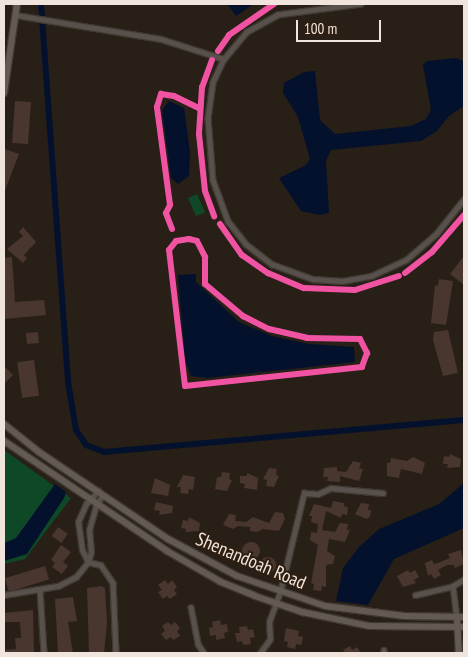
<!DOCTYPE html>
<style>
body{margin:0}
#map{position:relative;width:468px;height:657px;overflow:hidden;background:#281f17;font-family:"PT Sans Narrow",sans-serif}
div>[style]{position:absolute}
.green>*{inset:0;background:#0f4827;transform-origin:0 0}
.water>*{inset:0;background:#04112d}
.canal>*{height:6px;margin:-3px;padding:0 3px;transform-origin:3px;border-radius:3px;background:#04112d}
.building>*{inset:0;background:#49362f;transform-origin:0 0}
.round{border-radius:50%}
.roads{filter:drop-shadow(1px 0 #403933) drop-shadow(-1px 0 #403933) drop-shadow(0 1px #403933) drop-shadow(0 -1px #403933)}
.street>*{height:4.5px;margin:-2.25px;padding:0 2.25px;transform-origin:2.25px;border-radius:2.25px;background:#57504b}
.secondary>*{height:6px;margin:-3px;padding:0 3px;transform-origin:3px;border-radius:3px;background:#635a52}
.cycleway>*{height:6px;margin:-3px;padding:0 3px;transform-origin:3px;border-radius:3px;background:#f153a3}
span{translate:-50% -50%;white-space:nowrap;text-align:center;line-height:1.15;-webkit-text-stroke:4px #2e1f11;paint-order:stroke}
.street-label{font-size:19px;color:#efe5dc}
.frame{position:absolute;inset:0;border:5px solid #efe5dc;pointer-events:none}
.scale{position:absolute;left:296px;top:20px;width:85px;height:22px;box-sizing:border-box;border:2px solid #efe5dc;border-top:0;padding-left:6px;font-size:15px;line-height:18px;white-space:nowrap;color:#efe5dc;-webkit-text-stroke:4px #2e1f11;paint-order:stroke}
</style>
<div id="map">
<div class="green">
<div style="left:197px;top:194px;width:20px;height:10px;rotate:66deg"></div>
<div style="clip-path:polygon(4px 450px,71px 498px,25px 559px,4px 564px)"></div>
</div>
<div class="water">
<div style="clip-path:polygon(227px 4px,254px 4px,236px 16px)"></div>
<div style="clip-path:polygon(456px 58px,464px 61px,464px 106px,449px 116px,437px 131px,421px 141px,331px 150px,326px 161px,329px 213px,320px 215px,301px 211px,279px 178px,306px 165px,310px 159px,298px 117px,283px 93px,284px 83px,304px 72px,315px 71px,320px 120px,335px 134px,411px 126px,426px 119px,431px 110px,423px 65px,427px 61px)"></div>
<div style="clip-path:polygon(169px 101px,184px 108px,190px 152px,189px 176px,178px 184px,171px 178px,162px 110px)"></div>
<div style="clip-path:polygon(196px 274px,196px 282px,239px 322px,272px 336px,309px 344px,354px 347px,355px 362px,207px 378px,191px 376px,185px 360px,178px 275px)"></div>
<div style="clip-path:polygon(464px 483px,464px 528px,394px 559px,368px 605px,336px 601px,343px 568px,359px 547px,379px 529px,439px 504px)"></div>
<div style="clip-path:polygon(55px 484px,66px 492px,64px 498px,27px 554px,4px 561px,4px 543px,16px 538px)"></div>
</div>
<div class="canal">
<div style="left:41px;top:4px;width:379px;rotate:85.9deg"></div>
<div style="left:68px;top:382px;width:49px;rotate:80.5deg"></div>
<div style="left:76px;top:430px;width:18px;rotate:56deg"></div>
<div style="left:86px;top:445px;width:19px;rotate:21deg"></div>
<div style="left:104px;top:452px;width:361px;rotate:-5.1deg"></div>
</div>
<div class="building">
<div style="left:15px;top:101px;width:16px;height:42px;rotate:4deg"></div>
<div style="clip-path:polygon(5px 149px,19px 154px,4px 193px,4px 153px)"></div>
<div style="clip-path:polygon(23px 227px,36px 242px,24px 255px,27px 258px,23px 263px,7px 249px,23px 236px,19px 232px)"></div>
<div style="clip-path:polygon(464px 256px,464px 285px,450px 274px)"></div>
<div style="clip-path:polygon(12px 257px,15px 302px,44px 300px,46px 315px,4px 319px,4px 258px)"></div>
<div style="clip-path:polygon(439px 279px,453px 281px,446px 325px,431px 323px,435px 285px,438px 286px)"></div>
<div style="clip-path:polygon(448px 330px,458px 373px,443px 376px,433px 340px,434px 332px)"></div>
<div style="left:38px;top:332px;width:11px;height:12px;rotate:85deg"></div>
<div style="left:34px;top:360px;width:36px;height:17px;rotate:82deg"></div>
<div style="clip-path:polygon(4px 366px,13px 375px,4px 384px)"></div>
<div style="clip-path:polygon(450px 454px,461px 459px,460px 467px,447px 468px,448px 464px,443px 464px,444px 456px,449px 457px)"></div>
<div style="clip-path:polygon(413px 457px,425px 463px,422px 474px,401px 469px,399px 478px,387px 476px,387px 463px,390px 463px,391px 458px,407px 461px)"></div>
<div style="clip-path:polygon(353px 461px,361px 463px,359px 468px,363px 469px,359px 481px,340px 476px,340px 482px,327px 481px,328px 477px,323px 477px,324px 468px,337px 467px,337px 471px,346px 472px)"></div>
<div style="clip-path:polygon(269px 468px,277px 469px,276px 475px,279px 476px,274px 487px,266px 486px,267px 480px,263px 479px)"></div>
<div style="clip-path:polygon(222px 472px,230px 473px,229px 479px,232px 480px,227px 491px,215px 489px,217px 477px,221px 477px)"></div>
<div style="clip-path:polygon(247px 473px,258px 478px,257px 490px,244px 488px,245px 484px,240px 483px,240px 476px,247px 476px)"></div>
<div style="clip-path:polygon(183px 475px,195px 477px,193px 490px,189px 489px,188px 494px,180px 493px,181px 487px,177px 487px)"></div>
<div style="clip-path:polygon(155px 478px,170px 485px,168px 496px,151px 493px)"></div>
<div style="clip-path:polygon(333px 501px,344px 503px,344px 506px,348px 507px,347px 515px,342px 514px,341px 518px,326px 511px,322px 530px,335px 532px,340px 523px,348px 524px,347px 530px,350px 530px,345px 542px,329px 539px,327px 551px,335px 556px,333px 564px,326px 565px,326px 587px,322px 586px,321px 591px,313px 590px,314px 584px,311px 583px,318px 545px,310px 540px,311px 532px,317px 533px,318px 524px,311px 522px,312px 516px,309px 516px,314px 504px,331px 508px)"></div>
<div style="clip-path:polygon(156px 502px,173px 506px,172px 513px,159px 515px,160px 511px,154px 510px)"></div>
<div style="clip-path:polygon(361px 503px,369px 504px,368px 510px,371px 510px,370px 517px,366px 519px,355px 514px)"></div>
<div style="clip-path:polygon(275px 512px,283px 513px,285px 519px,279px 531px,263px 529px,257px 532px,250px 531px,250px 527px,238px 526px,233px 529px,223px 525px,229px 514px,236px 515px,235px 521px,246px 522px,253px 517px,269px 523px)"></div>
<div style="clip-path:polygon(189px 517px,200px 523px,199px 531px,186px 532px,186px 529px,181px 528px,183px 520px,188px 521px)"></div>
<div style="left:58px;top:527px;width:12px;height:11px;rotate:35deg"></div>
<div class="round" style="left:242px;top:542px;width:18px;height:18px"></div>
<div style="clip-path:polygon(61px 545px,71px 552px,63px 562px,68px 566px,62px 574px,52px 567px,55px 563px,51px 560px)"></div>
<div style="clip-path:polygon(461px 550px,464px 564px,455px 568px,454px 565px,447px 565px,438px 570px,441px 575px,434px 579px,431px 574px,428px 576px,425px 563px,432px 560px,434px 564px,438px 563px,450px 558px,448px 554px)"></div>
<div class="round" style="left:260px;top:557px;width:16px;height:16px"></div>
<div style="left:45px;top:566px;width:14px;height:42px;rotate:73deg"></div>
<div style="clip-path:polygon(408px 570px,410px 573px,415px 570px,419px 577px,414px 580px,416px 583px,403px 587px,397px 576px)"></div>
<div style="clip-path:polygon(165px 580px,168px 584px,172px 580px,177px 587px,174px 590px,177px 594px,170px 599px,167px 596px,163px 599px,158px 592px,162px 590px,158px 585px)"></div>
<div style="clip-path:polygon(101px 586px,105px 588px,107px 623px,104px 653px,89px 653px,87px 588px)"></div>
<div style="clip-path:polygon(73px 597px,77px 621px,68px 622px,73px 653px,58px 653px,55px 599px)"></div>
<div style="clip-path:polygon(33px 610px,34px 653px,6px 653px,5px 650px,16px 649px,15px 638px,21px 638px,20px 622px,4px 622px,4px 613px)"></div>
<div style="clip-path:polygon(220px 620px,221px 625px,227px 624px,228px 632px,224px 633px,225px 638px,216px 640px,216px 635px,210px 636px,209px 628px,213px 627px,212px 622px)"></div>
<div style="clip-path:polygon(168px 622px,171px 625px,175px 622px,180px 628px,177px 631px,180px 636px,173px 640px,171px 637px,166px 640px,161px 634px,165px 631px,162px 626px)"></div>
<div style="clip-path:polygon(247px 626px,248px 630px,253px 629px,255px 637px,250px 638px,251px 644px,243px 645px,242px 641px,237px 642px,235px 633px,240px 633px,239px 627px)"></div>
<div style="clip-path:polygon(286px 628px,299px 631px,298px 636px,303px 637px,301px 645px,296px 644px,295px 649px,287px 647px,288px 642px,284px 641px)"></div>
<div style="clip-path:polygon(350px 646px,352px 650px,357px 647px,361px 653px,345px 653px,343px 650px)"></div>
</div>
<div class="roads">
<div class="street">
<div style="left:361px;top:4px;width:84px;rotate:172.5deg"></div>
<div style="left:278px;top:15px;width:35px;rotate:151deg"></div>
<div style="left:247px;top:32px;width:35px;rotate:130deg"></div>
<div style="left:224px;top:59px;width:26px;rotate:115deg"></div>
<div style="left:213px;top:83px;width:35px;rotate:98deg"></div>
<div style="left:208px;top:118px;width:62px;rotate:85.4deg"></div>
<div style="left:213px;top:180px;width:44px;rotate:69.9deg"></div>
<div style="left:228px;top:221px;width:29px;rotate:52deg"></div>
<div style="left:246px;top:244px;width:33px;rotate:38deg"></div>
<div style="left:272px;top:264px;width:44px;rotate:20.1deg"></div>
<div style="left:313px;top:279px;width:29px;rotate:4deg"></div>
<div style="left:342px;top:281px;width:29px;rotate:-10deg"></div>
<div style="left:371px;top:276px;width:38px;rotate:-25deg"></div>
<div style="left:406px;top:260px;width:40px;rotate:-41deg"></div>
<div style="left:436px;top:234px;width:45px;rotate:-51.3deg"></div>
<div style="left:16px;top:15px;width:147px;rotate:9.4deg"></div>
<div style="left:161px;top:39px;width:66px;rotate:17.6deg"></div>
<div style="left:88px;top:562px;width:13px;rotate:13deg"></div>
<div style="left:101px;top:565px;width:22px;rotate:56deg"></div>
<div style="left:113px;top:583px;width:70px;rotate:87.5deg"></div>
<div style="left:88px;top:562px;width:13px;rotate:-117deg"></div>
<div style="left:82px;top:550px;width:28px;rotate:-98deg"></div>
<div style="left:78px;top:522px;width:20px;rotate:-66deg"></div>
<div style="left:86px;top:504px;width:18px;rotate:-47deg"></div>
<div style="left:453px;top:586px;width:32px;rotate:83deg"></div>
<div style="left:40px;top:589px;width:64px;rotate:86.4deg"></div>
<div style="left:4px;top:595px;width:55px;rotate:-9.5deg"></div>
<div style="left:58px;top:586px;width:20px;rotate:-27deg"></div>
<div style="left:76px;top:577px;width:19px;rotate:-51deg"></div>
<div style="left:88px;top:562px;width:10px;rotate:-73deg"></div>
<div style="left:91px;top:552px;width:22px;rotate:-95deg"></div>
<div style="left:89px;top:530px;width:26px;rotate:-74deg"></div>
<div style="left:96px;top:505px;width:12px;rotate:-55deg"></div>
<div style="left:415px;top:595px;width:39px;rotate:-13deg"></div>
<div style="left:453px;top:586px;width:13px;rotate:-32deg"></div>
<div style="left:191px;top:607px;width:38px;rotate:79deg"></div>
<div style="left:198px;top:644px;width:11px;rotate:56deg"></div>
<div style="left:384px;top:650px;width:3px;rotate:90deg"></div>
<div style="left:260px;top:653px;width:17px;rotate:-54deg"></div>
<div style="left:270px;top:639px;width:17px;rotate:-93deg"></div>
<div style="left:269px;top:622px;width:32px;rotate:-70deg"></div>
<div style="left:280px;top:592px;width:102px;rotate:-76.4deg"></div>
<div style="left:304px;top:493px;width:14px;rotate:4deg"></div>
<div style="left:318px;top:494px;width:14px;rotate:-25deg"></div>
<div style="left:331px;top:488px;width:52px;rotate:5.5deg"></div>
</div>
<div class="secondary">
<div style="left:4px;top:93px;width:90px;rotate:-81.7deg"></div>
<div style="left:4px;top:424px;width:45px;rotate:38.7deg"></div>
<div style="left:39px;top:452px;width:156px;rotate:34deg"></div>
<div style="left:168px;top:539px;width:78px;rotate:28.2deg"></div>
<div style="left:237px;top:576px;width:93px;rotate:18.8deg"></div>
<div style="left:325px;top:606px;width:80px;rotate:7.2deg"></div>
<div style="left:404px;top:616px;width:60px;rotate:1deg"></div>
<div style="left:4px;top:441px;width:197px;rotate:34deg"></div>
<div style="left:167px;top:551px;width:62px;rotate:29.9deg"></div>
<div style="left:221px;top:582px;width:37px;rotate:22deg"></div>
<div style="left:255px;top:596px;width:50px;rotate:18.8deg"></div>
<div style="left:302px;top:612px;width:68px;rotate:11.8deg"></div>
<div style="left:369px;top:626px;width:95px;rotate:0.6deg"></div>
<div style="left:457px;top:618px;width:35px;rotate:87deg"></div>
</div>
</div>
<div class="cycleway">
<div style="left:218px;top:51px;width:19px;rotate:-55deg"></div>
<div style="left:229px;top:35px;width:55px;rotate:-34.6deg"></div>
<div style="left:212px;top:60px;width:29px;rotate:110deg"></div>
<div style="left:202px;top:87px;width:47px;rotate:93.7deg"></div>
<div style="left:199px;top:134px;width:57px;rotate:84deg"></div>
<div style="left:205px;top:191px;width:27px;rotate:70deg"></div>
<div style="left:220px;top:224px;width:38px;rotate:55deg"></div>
<div style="left:242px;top:255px;width:32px;rotate:35deg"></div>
<div style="left:268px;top:273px;width:39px;rotate:23deg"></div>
<div style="left:304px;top:288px;width:51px;rotate:2.2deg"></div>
<div style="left:355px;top:290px;width:46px;rotate:-17.7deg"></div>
<div style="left:172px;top:229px;width:17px;rotate:-111deg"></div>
<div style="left:166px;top:213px;width:9px;rotate:-63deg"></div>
<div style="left:170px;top:205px;width:99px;rotate:-97.6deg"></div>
<div style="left:157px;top:107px;width:14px;rotate:-73deg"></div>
<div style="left:161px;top:94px;width:13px;rotate:9deg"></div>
<div style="left:174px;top:96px;width:28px;rotate:26deg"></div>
<div style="left:189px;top:239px;width:8px;rotate:14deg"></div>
<div style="left:197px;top:241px;width:18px;rotate:63deg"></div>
<div style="left:205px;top:257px;width:27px;rotate:90deg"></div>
<div style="left:205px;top:284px;width:50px;rotate:40.1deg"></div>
<div style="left:243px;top:316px;width:29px;rotate:27deg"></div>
<div style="left:269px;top:329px;width:39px;rotate:13deg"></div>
<div style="left:307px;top:338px;width:53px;rotate:1.1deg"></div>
<div style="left:360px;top:339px;width:16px;rotate:63deg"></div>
<div style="left:367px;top:353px;width:15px;rotate:110deg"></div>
<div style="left:362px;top:367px;width:178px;rotate:173.9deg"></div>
<div style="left:185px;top:386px;width:137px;rotate:-96.7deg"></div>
<div style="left:169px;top:250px;width:11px;rotate:-52deg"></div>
<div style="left:176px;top:241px;width:13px;rotate:-9deg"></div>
<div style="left:405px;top:273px;width:34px;rotate:-38deg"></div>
<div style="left:432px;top:252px;width:49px;rotate:-49.1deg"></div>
</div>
<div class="street-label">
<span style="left:251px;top:561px;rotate:23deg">Shenandoah Road</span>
</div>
<div class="frame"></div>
<div class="scale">100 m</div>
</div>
